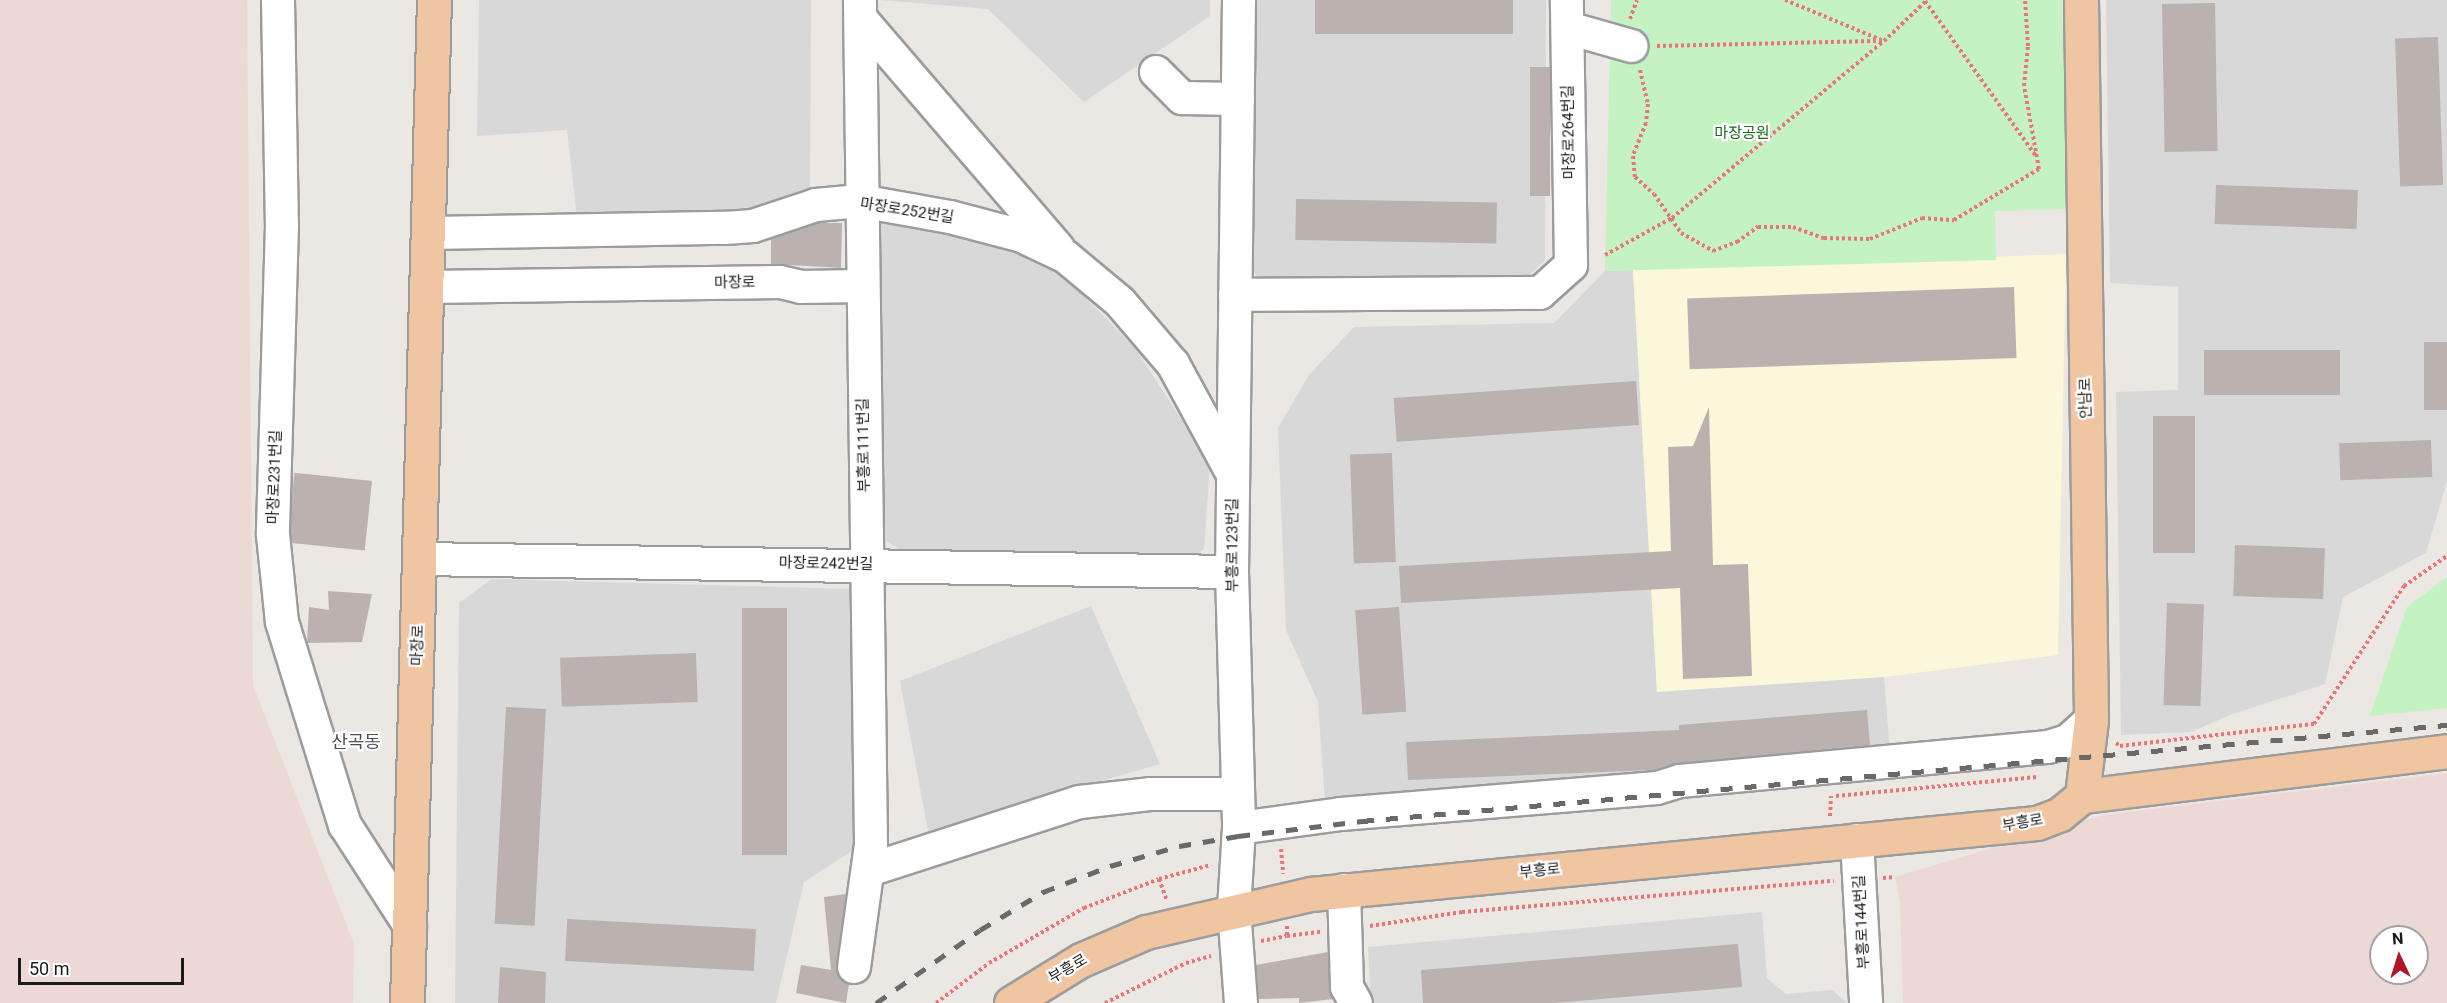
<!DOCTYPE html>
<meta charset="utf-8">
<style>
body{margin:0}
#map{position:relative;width:2447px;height:1003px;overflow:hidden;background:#ebe7e2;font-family:Roboto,"Noto Sans KR",sans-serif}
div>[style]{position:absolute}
.residential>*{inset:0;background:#d9d8d8}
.education>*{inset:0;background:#faf7db}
.military>*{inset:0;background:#ecd9d6}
.park>*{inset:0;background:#c4f2c2}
.building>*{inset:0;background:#bbb2af;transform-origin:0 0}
.path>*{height:4px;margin-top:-2px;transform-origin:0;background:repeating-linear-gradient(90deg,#e97577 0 3px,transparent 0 6px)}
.roads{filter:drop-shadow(2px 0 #9c9c9c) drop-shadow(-2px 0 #9c9c9c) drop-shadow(0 2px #9c9c9c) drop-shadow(0 -2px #9c9c9c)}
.minor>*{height:32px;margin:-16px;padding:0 16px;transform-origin:16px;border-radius:16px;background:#fff}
.major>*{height:33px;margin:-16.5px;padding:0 16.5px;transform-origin:16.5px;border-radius:16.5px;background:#f0c5a2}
.rail>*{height:4.5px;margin-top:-2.25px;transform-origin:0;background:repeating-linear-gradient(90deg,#696969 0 12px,transparent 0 24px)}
span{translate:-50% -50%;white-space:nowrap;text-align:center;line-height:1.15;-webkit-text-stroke:4.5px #fff;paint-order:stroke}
.street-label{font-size:15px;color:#1b1b1b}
.park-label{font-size:15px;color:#1a6b17}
.quarter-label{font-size:18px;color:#4e4e4e}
.north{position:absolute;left:2369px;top:925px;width:60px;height:60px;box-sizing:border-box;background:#fff;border:2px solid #a4a4a4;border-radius:50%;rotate:356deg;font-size:16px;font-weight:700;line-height:24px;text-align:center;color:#1b1b1b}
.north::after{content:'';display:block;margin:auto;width:21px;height:27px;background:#b01628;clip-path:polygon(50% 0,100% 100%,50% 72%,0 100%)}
.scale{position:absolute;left:18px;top:958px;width:166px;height:27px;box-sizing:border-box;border:3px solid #1b1b1b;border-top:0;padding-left:8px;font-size:18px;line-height:21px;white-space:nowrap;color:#1b1b1b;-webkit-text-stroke:4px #fff;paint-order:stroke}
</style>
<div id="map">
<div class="residential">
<div style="clip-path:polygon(479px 0,811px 0,810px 192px,751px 210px,578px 227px,567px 130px,477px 136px)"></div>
<div style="clip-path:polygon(881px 0,1210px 0,1210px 16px,1084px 102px,988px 9px)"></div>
<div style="clip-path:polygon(1250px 0,1546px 0,1545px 260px,1518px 286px,1266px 286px,1247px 265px)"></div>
<div style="clip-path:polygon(2106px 0,2447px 0,2447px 481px,2426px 553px,2343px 597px,2325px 684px,2230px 715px,2191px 732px,2121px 735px,2116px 392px,2178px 390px,2178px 287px,2110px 283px)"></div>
<div style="clip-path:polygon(875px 211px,995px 237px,1058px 270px,1135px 348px,1210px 464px,1204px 549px,1185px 562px,910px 556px,884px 540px)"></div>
<div style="clip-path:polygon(1633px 270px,1657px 691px,1884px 677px,1890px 753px,1325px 802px,1318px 702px,1286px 630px,1278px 428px,1309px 375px,1354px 327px,1554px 323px,1605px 271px)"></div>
<div style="clip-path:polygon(492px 579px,850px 589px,858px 847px,804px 882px,776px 1003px,455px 1003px,459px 603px)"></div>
<div style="clip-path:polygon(1091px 606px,1160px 764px,928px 831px,900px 681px)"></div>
<div style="clip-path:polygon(1762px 912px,1767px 978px,1786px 994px,1832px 990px,1847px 1003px,1371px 1003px,1368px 947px)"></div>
</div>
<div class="education">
<div style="clip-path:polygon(2066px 254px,2058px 655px,1884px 677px,1657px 692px,1633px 270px)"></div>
</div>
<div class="military">
<div style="clip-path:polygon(0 0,247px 0,253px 685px,354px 944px,353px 1003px,0 1003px)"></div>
<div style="clip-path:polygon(evenodd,2447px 773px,2447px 1003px,1903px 1003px,1900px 904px,1895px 877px,2103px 815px,2447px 773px,2381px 937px,2417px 937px,2417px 973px,2381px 973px,2381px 937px)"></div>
</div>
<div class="park">
<div style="clip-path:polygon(1611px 0,2067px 0,2073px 209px,1995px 211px,1996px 260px,1605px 271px)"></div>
<div style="clip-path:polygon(2447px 577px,2447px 708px,2370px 716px,2407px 607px)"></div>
</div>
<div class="building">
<div style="left:1315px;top:0;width:198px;height:34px"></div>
<div style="left:2215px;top:3px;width:148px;height:53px;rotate:89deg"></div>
<div style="left:2438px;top:37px;width:148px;height:43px;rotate:88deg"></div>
<div style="left:1530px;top:67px;width:20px;height:129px"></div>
<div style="left:2216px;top:185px;width:142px;height:39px;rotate:2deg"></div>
<div style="left:1296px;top:199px;width:201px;height:41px;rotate:1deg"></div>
<div style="clip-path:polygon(819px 223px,842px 223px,841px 268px,771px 264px,771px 239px)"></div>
<div style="left:2014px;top:287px;width:71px;height:327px;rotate:88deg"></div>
<div style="left:2424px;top:342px;width:23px;height:68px"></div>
<div style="left:2340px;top:350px;width:45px;height:136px;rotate:90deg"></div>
<div style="left:1636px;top:381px;width:44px;height:243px;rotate:86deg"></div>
<div style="clip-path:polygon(1709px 407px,1713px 565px,1748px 564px,1752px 676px,1683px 679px,1680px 588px,1401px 603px,1399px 566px,1671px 551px,1668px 447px,1693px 446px)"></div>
<div style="left:2153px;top:416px;width:42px;height:137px"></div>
<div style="left:2431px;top:440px;width:37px;height:92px;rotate:88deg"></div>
<div style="left:1392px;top:453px;width:109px;height:42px;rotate:88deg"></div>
<div style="left:372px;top:481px;width:70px;height:78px;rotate:96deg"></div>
<div style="left:2235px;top:545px;width:90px;height:51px;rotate:2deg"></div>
<div style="clip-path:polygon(328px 591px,372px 594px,362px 642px,307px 643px,309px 607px,329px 610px)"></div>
<div style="left:2167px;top:603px;width:37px;height:102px;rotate:2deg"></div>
<div style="left:1399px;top:607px;width:105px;height:44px;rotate:86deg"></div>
<div style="left:742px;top:608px;width:45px;height:247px"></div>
<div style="left:696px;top:653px;width:49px;height:136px;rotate:88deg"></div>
<div style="left:506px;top:707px;width:40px;height:217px;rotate:3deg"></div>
<div style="clip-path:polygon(1867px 710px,1870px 745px,1678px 763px,1652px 770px,1408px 780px,1406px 742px,1679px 730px,1679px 725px)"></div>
<div style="clip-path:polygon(846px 894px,836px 965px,838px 974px,849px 984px,846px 1003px,796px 993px,801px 965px,831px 970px,824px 897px)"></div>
<div style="left:756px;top:929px;width:42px;height:189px;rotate:93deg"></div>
<div style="clip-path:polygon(1738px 944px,1742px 987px,1554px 1003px,1423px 1003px,1421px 970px)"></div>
<div style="clip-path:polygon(1328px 952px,1333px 999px,1299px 1003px,1299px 998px,1259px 999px,1256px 965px)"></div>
<div style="clip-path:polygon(500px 967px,546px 972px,545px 1003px,498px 1003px)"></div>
</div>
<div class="path">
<div style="left:1785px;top:0;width:104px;rotate:22.6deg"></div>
<div style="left:1925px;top:1px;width:191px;rotate:54.4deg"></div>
<div style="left:1630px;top:19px;width:20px;rotate:-70deg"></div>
<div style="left:1657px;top:46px;width:226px;rotate:-1.3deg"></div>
<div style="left:1640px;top:70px;width:35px;rotate:77deg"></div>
<div style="left:1648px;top:104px;width:19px;rotate:96deg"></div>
<div style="left:1646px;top:123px;width:35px;rotate:112deg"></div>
<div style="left:1633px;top:156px;width:21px;rotate:85deg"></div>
<div style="left:1635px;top:177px;width:25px;rotate:42deg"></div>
<div style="left:1654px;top:194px;width:47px;rotate:55.3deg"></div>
<div style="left:1681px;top:233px;width:37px;rotate:29deg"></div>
<div style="left:1713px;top:251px;width:26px;rotate:-21deg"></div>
<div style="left:1737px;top:242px;width:26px;rotate:-36deg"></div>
<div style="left:1758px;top:227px;width:35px"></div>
<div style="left:1793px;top:227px;width:33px;rotate:20deg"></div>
<div style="left:1824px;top:238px;width:46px;rotate:1.2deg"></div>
<div style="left:1870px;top:239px;width:56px;rotate:-22deg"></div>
<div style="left:1922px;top:218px;width:32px;rotate:4deg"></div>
<div style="left:1954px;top:220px;width:99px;rotate:-31deg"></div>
<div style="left:2039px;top:169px;width:84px;rotate:-100.2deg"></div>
<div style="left:2024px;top:86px;width:40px;rotate:-84.3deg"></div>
<div style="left:2028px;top:46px;width:46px;rotate:-93.7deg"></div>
<div style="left:1605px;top:255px;width:77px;rotate:-28.9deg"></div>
<div style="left:1672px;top:218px;width:276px;rotate:-39.9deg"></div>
<div style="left:1884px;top:41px;width:59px;rotate:-43.6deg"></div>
<div style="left:2116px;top:743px;width:5px;rotate:37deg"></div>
<div style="left:2120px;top:746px;width:195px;rotate:-6.5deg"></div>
<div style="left:2314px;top:724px;width:165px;rotate:-56.9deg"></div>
<div style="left:2404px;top:586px;width:52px;rotate:-34.9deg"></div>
<div style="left:1836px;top:796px;width:202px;rotate:-5.4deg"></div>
<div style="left:1830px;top:816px;width:20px;rotate:-87deg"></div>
<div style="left:1281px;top:849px;width:25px;rotate:85deg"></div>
<div style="left:1883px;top:878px;width:12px;rotate:-5deg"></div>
<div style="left:1159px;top:879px;width:23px;rotate:70deg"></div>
<div style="left:1287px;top:926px;width:10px;rotate:90deg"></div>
<div style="left:1287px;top:936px;width:34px;rotate:-7deg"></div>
<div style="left:1370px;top:926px;width:93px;rotate:-8.7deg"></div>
<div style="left:1462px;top:912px;width:373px;rotate:-4.8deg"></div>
<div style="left:1261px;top:941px;width:26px;rotate:-11deg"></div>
<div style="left:936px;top:1003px;width:66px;rotate:-37deg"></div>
<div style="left:989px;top:963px;width:110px;rotate:-30.1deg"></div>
<div style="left:1084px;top:908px;width:80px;rotate:-21.1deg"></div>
<div style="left:1159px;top:879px;width:54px;rotate:-15.1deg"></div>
<div style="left:1105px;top:1003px;width:90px;rotate:-26.3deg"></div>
<div style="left:1186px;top:963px;width:26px;rotate:-16deg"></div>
</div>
<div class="roads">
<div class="minor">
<div style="left:278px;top:0;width:225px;rotate:89deg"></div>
<div style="left:282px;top:225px;width:310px;rotate:91.7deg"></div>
<div style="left:273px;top:535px;width:87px;rotate:84.1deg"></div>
<div style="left:282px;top:622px;width:213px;rotate:72.8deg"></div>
<div style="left:345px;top:825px;width:120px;rotate:57.2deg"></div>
<div style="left:1239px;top:0;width:572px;rotate:90.7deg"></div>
<div style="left:1232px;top:572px;width:256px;rotate:88.4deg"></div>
<div style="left:1239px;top:828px;width:82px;rotate:93.5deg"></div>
<div style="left:1234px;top:910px;width:93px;rotate:85.7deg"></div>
<div style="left:861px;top:19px;width:302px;rotate:49.3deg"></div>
<div style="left:1568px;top:28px;width:66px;rotate:15.9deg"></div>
<div style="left:1156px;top:72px;width:37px;rotate:45deg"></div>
<div style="left:1182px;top:98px;width:56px;rotate:1deg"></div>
<div style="left:430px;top:233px;width:295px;rotate:-1deg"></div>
<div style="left:725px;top:228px;width:28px;rotate:-4deg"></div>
<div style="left:753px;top:226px;width:66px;rotate:-18.4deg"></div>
<div style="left:816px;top:205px;width:44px;rotate:-5.2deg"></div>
<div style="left:860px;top:201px;width:91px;rotate:10.1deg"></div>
<div style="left:950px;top:217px;width:74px;rotate:14.8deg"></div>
<div style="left:1022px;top:236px;width:49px;rotate:25.5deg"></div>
<div style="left:1066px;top:257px;width:70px;rotate:39.8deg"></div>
<div style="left:1120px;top:302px;width:82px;rotate:49.5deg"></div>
<div style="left:1173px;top:364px;width:119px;rotate:61.5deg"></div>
<div style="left:428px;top:287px;width:352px;rotate:-0.8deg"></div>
<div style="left:780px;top:282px;width:22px;rotate:13deg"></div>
<div style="left:801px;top:287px;width:61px;rotate:-0.9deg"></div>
<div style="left:1235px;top:295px;width:305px;rotate:-0.4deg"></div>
<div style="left:1540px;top:293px;width:42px;rotate:-42.1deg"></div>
<div style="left:1571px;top:265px;width:265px;rotate:-90.9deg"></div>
<div style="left:420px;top:559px;width:812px;rotate:0.92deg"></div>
<div style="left:1239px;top:828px;width:103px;rotate:-7.8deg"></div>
<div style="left:1341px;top:814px;width:317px;rotate:-4.7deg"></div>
<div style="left:1657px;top:788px;width:24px;rotate:-17deg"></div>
<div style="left:1680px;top:781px;width:370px;rotate:-5.3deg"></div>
<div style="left:2048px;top:747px;width:21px;rotate:-17deg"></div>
<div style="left:2068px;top:741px;width:31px;rotate:-42deg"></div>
<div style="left:1857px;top:840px;width:163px;rotate:86.8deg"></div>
<div style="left:869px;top:870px;width:222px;rotate:-17.9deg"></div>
<div style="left:1080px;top:802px;width:70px;rotate:-6.5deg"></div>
<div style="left:1150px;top:794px;width:88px"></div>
<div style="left:1344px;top:890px;width:97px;rotate:88.2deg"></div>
<div style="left:1347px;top:987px;width:18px;rotate:61deg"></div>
<div style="left:854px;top:967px;width:124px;rotate:-82.1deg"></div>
<div style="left:871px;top:844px;width:844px;rotate:-90.75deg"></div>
</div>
<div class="major">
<div style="left:2081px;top:0;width:720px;rotate:89.2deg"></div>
<div style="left:2091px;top:720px;width:77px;rotate:96.8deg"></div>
<div style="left:2082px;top:796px;width:368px;rotate:-7deg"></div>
<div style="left:407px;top:1003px;width:1003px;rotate:-88.46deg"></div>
<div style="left:1011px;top:1003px;width:82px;rotate:-31.6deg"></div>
<div style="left:1081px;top:960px;width:71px;rotate:-23.3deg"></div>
<div style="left:1146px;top:932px;width:169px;rotate:-13deg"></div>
<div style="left:1311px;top:894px;width:729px;rotate:-5.59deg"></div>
<div style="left:2037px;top:823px;width:25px;rotate:-21deg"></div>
<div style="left:2060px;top:814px;width:28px;rotate:-39deg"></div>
</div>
</div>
<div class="rail">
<div style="left:876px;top:1003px;width:127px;rotate:-35.1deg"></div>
<div style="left:980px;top:930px;width:74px;rotate:-31.1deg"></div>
<div style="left:1043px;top:892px;width:72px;rotate:-21.2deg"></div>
<div style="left:1110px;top:866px;width:72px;rotate:-16.2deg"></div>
<div style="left:1179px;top:846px;width:60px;rotate:-9.6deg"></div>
<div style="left:1238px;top:836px;width:125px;rotate:-6.9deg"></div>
<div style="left:1362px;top:821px;width:1089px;rotate:-5.06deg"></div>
</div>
<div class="street-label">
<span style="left:1569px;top:132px;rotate:-91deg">마장로264번길</span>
<span style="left:907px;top:211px;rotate:9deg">마장로252번길</span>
<span style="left:735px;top:283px;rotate:-1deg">마장로</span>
<span style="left:2086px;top:398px;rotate:-91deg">안남로</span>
<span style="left:864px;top:445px;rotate:-91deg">부흥로111번길</span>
<span style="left:275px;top:477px;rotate:-88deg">마장로231번길</span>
<span style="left:1233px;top:545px;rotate:-90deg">부흥로123번길</span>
<span style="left:826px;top:564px;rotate:1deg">마장로242번길</span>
<span style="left:418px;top:645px;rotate:-88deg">마장로</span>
<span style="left:2023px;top:823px;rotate:-10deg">부흥로</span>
<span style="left:1540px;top:871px;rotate:-6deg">부흥로</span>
<span style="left:1862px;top:922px;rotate:-93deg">부흥로144번길</span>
<span style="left:1068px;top:969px;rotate:-30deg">부흥로</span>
</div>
<div class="park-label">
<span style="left:1742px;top:134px">마장공원</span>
</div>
<div class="quarter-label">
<span style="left:356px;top:742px">산곡동</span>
</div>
<div class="north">N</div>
<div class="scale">50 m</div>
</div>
